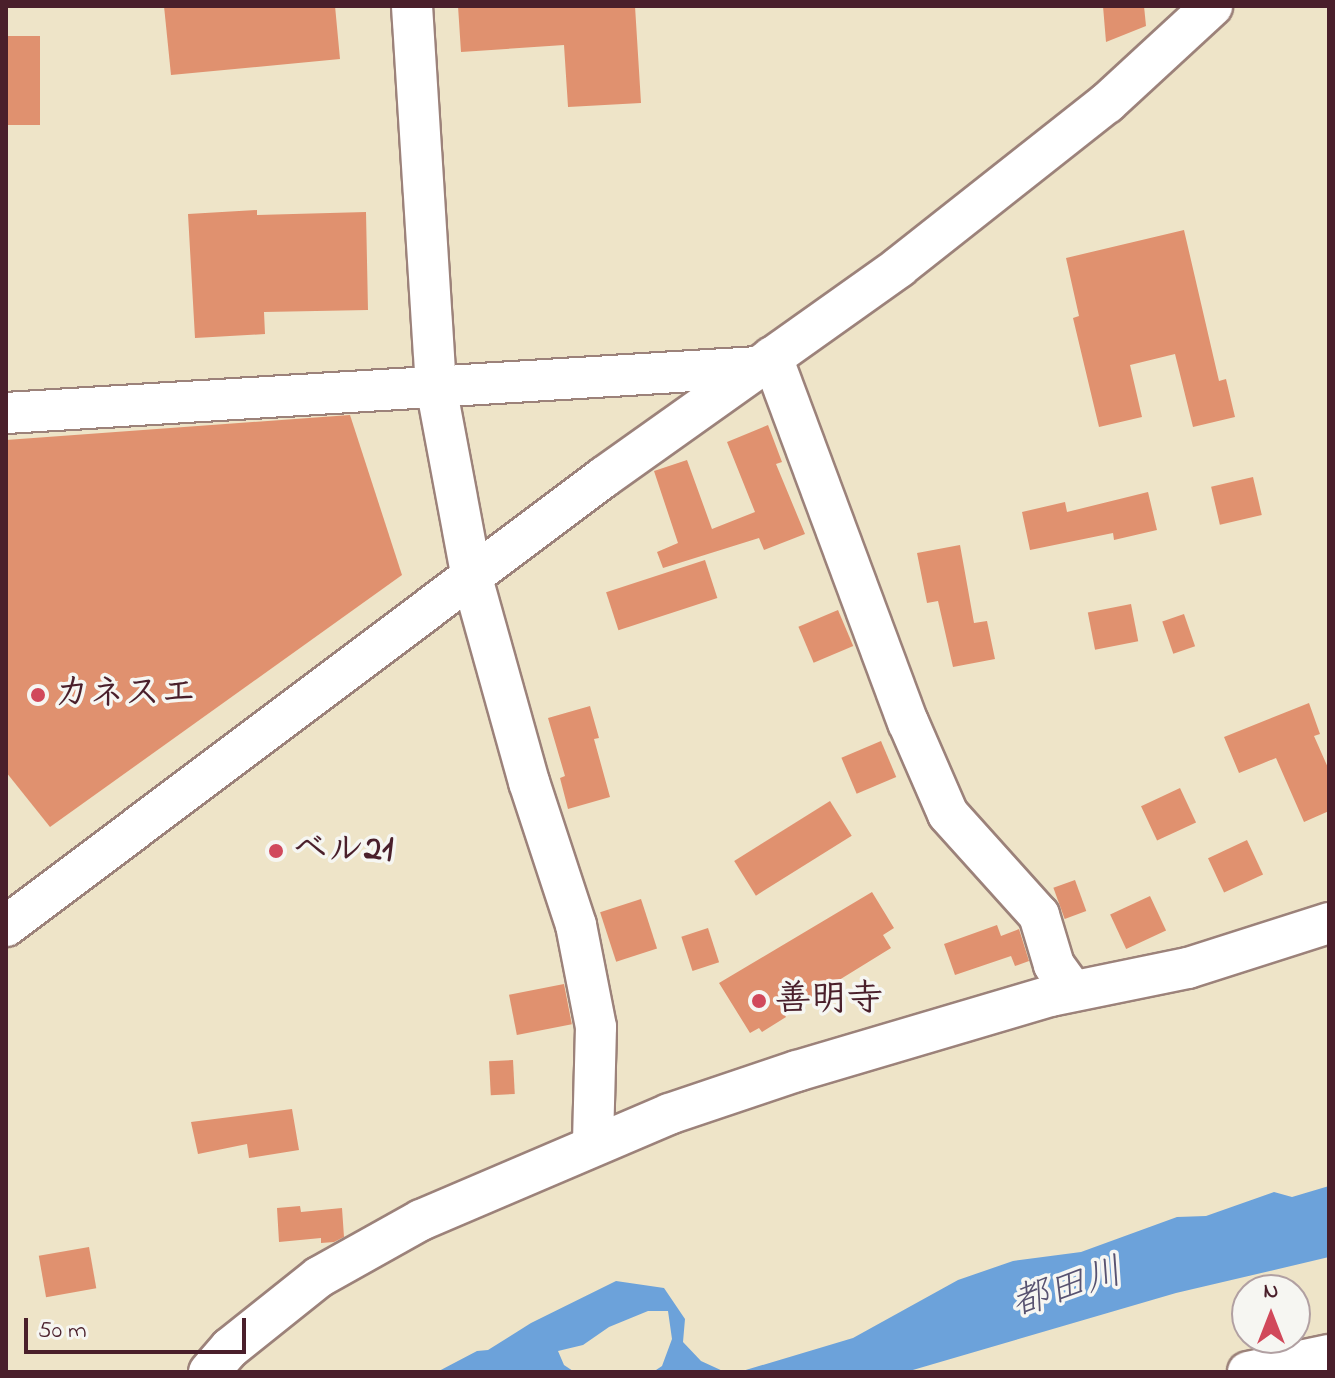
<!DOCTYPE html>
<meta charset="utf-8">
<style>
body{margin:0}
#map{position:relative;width:1335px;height:1378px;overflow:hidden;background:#eee4c8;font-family:"Indie Flower","Klee One",sans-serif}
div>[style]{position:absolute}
.water>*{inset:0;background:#6ca2da}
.building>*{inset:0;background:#e0916f;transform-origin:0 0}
.roads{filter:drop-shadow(2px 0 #9c827a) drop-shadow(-2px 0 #9c827a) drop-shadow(0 2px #9c827a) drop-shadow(0 -2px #9c827a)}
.minor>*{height:40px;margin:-20px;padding:0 20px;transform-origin:20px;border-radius:20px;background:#fff}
.dots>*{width:22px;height:22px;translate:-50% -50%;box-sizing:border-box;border:4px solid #f6f6f2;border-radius:50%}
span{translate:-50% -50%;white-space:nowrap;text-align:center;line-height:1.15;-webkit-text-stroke:7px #f6f6f2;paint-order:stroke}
.poi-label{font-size:36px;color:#4a1f2b;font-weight:700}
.left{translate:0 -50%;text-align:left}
.water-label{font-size:38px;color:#585371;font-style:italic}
.frame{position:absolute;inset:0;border:8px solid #4a1f2b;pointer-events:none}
.north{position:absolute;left:1231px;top:1274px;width:80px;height:80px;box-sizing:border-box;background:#f6f6f2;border:2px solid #b1a0a2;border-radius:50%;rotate:0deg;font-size:22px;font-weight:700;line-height:32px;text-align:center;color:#4a1f2b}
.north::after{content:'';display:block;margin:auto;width:28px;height:36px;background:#d1495b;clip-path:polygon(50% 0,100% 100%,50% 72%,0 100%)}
.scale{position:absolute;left:24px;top:1318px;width:222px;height:36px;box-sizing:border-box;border:4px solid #4a1f2b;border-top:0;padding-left:10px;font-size:24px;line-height:28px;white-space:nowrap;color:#4a1f2b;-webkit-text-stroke:6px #f6f6f2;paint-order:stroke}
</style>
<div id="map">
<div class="water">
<div style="clip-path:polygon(1329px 1186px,1329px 1257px,1176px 1293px,906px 1372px,739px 1372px,853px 1338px,958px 1280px,1013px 1261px,1081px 1252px,1177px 1217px,1206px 1216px,1274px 1192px,1292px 1197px)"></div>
<div style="clip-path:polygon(616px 1281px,664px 1288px,685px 1319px,683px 1342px,701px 1361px,725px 1372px,653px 1372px,662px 1366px,672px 1339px,668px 1311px,648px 1311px,609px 1327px,583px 1345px,558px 1351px,564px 1365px,573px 1371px,591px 1372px,437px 1372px,477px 1351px,488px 1350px,531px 1323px)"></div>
</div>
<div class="building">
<div style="clip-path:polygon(164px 6px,335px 6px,340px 59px,171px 75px)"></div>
<div style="clip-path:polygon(458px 6px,635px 6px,641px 103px,568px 107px,564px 45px,461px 52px)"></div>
<div style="clip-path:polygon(1103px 6px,1144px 6px,1146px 26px,1106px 42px)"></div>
<div style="left:6px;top:36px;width:34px;height:89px"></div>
<div style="clip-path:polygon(257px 210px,257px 215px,366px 212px,368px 310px,264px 312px,265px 334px,195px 338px,188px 214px)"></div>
<div style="clip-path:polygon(1184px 230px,1219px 381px,1226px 379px,1235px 417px,1193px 427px,1175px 354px,1130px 365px,1142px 417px,1099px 427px,1073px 318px,1079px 316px,1066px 258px)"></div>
<div style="clip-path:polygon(350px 415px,402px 575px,50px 827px,6px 772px,6px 440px)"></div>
<div style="clip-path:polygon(768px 425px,782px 462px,776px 464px,805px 534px,764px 550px,759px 538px,663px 568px,657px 552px,678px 543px,654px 471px,687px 460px,712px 529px,755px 512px,727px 442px)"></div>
<div style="left:1253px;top:477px;width:39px;height:43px;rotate:77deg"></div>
<div style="clip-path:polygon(1148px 492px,1157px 530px,1114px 540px,1113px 533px,1030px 550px,1022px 512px,1065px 502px,1067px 512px)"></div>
<div style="clip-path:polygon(960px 545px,974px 623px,987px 621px,995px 659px,953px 667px,938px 601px,927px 603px,917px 553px)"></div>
<div style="left:705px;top:560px;width:40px;height:104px;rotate:72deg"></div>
<div style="left:1131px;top:604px;width:38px;height:44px;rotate:79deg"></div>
<div style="left:838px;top:610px;width:39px;height:43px;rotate:67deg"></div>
<div style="left:1184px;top:614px;width:34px;height:23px;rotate:71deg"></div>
<div style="clip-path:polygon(1309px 703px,1320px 734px,1314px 736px,1329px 770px,1329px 811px,1304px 822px,1276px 758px,1239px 773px,1224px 737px)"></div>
<div style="clip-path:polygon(590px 706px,599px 738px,594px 739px,610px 797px,568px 809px,560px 778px,565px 776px,548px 718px)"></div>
<div style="left:881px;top:741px;width:39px;height:43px;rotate:67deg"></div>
<div style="left:1180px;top:788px;width:38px;height:43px;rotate:65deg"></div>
<div style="left:830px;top:801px;width:41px;height:113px;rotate:58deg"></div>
<div style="left:1247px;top:840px;width:38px;height:43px;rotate:65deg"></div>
<div style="left:1075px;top:880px;width:33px;height:23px;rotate:70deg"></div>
<div style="clip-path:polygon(872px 892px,894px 928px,883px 935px,891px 948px,784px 1014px,786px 1017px,762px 1032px,759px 1028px,750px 1033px,719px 983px)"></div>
<div style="left:1150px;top:896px;width:38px;height:44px;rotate:65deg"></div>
<div style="left:641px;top:899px;width:52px;height:43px;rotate:72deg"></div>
<div style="clip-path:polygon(997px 925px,1001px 936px,1019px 929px,1029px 961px,1015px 966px,1011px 956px,955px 975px,944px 944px)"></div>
<div style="left:708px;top:928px;width:36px;height:28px;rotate:72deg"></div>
<div style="left:564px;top:984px;width:41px;height:56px;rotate:79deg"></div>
<div style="left:513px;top:1060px;width:34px;height:24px;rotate:87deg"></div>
<div style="clip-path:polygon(292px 1109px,299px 1150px,249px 1158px,247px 1144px,198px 1154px,191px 1122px)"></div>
<div style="clip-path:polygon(300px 1206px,301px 1212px,342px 1208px,344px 1237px,334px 1242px,321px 1243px,321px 1238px,279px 1242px,277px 1208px)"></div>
<div style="left:89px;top:1247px;width:42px;height:51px;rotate:80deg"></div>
</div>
<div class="roads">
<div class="minor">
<div style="left:412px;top:6px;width:381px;rotate:86.4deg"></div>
<div style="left:436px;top:386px;width:195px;rotate:79.4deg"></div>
<div style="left:472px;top:578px;width:212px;rotate:74.4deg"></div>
<div style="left:529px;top:782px;width:151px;rotate:71.8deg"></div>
<div style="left:576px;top:925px;width:104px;rotate:78.9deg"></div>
<div style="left:596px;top:1027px;width:118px;rotate:91.5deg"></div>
<div style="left:772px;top:357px;width:390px;rotate:69.6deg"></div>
<div style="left:908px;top:722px;width:100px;rotate:66.5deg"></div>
<div style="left:948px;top:814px;width:136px;rotate:48deg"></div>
<div style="left:1039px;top:915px;width:52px;rotate:73.3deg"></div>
<div style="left:1054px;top:965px;width:32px;rotate:54deg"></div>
<div style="left:6px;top:413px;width:754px;rotate:-3.5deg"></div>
<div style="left:6px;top:926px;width:748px;rotate:-36.9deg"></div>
<div style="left:604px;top:477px;width:362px;rotate:-35.4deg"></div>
<div style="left:899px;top:267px;width:265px;rotate:-38.3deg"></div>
<div style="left:1107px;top:103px;width:143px;rotate:-42.7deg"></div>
<div style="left:209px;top:1372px;width:32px;rotate:-49deg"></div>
<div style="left:230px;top:1348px;width:114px;rotate:-38.6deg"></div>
<div style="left:319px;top:1277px;width:117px;rotate:-29.2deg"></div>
<div style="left:421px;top:1220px;width:270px;rotate:-23.1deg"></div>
<div style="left:669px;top:1114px;width:135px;rotate:-18.6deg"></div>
<div style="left:797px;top:1071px;width:265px;rotate:-16.5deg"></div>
<div style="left:1051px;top:996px;width:140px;rotate:-11.6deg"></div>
<div style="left:1188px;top:968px;width:148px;rotate:-17.7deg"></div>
<div style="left:1248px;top:1372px;width:83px;rotate:-11.9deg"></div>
</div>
</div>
<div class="dots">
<div style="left:38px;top:695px;background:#d1495b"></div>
<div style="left:276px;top:851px;background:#d1495b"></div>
<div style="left:759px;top:1001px;background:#d1495b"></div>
</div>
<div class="poi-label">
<span class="left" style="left:54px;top:695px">カネスエ</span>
<span class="left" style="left:292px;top:851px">ベル21</span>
<span class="left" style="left:775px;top:1001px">善明寺</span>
</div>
<div class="water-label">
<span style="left:1068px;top:1290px;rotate:-18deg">都田川</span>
</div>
<div class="frame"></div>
<div class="north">N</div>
<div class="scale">50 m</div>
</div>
